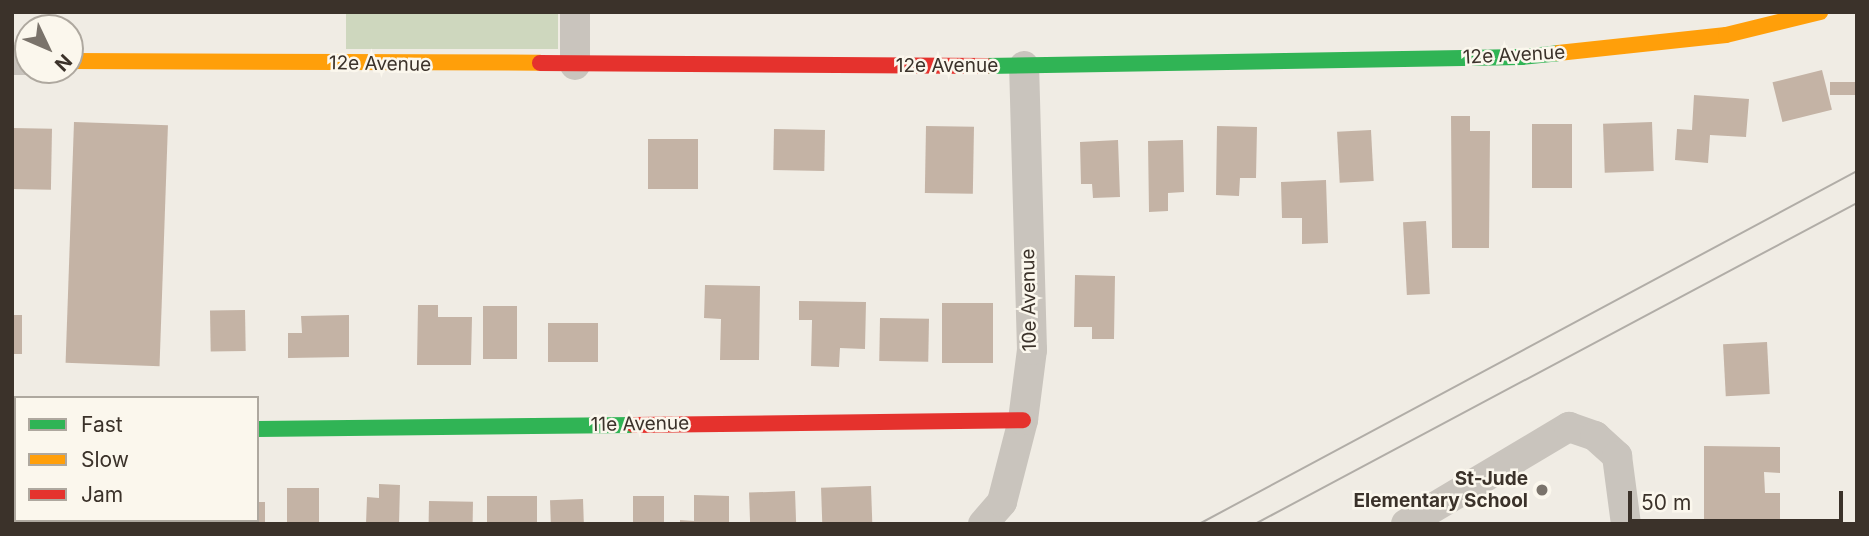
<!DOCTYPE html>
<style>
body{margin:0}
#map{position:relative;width:1869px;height:536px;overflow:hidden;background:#f0ece4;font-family:Inter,sans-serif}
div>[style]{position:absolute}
.green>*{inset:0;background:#ced7be;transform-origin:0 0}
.building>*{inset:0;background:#c4b3a5;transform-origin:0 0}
.street>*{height:30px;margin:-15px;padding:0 15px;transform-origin:15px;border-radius:15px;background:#c9c4bd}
.fast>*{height:16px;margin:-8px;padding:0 8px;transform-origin:8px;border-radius:8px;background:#30b455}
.slow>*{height:16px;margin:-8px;padding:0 8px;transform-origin:8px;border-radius:8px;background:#ff9f0a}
.jam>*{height:16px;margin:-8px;padding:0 8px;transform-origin:8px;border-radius:8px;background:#e5322d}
.tram>*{height:2px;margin:-1px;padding:0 1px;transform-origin:1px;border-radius:1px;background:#b1ada7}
.dots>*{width:19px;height:19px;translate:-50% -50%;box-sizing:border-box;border:4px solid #fbf7ed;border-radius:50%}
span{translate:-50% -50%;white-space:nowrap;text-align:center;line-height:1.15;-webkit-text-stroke:5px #fbf7ed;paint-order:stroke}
.street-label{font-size:19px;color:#3b322a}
.poi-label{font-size:19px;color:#3b322a;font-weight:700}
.right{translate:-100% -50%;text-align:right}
.frame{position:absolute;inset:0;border:14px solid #3b322a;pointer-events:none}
.legend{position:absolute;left:14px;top:396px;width:245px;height:126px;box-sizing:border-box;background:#fbf7ed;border:2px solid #aea89f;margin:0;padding:9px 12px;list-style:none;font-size:21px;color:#3b322a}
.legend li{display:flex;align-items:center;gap:14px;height:35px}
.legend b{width:35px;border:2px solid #aea89f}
.north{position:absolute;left:14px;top:14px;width:70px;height:70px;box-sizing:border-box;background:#fbf7ed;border:2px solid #aea89f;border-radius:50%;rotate:134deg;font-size:19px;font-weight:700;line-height:28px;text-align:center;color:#3b322a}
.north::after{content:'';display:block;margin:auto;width:24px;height:32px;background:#7a736b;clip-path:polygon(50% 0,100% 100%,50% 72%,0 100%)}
.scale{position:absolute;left:1628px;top:491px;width:215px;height:32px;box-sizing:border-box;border:4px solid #3b322a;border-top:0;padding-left:9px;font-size:21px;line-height:24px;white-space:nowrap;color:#3b322a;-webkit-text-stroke:5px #fbf7ed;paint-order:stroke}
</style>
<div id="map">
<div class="green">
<div style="left:346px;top:12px;width:212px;height:37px"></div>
</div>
<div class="building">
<div style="left:1822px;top:70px;width:41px;height:51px;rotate:76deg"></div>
<div style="left:1857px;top:82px;width:13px;height:27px;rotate:90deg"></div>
<div style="clip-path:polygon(1694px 95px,1749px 99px,1746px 137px,1710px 135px,1708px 163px,1675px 160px,1677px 129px,1692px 130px)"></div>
<div style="clip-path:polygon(1451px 116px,1470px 116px,1470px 131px,1490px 131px,1489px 248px,1452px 248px)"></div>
<div style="left:74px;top:122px;width:94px;height:241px;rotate:2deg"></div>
<div style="left:1652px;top:122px;width:49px;height:49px;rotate:88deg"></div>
<div style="left:1532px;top:124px;width:40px;height:64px"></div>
<div style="left:926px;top:126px;width:48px;height:67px;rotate:1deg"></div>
<div style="clip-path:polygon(1217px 126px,1257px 127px,1256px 178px,1240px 178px,1239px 196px,1216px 195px)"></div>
<div style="left:12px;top:128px;width:40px;height:61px;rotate:1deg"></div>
<div style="left:774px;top:129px;width:51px;height:41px;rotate:1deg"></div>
<div style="left:1371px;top:130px;width:51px;height:34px;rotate:87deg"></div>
<div style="left:648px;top:139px;width:50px;height:50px"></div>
<div style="clip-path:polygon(1118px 140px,1120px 197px,1093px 198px,1092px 184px,1081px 184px,1080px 142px)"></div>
<div style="clip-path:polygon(1183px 140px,1184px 192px,1168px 193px,1168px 211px,1149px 212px,1148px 141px)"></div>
<div style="clip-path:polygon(1326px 180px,1328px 243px,1302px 244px,1302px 218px,1282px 218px,1281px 182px)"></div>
<div style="left:1426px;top:221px;width:73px;height:23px;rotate:87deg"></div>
<div style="clip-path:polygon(1075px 275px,1115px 276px,1114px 339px,1092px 339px,1092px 327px,1074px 327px)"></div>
<div style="clip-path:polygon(705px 285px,760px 286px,759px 360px,720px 360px,721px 319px,704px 318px)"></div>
<div style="clip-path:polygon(799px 301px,866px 302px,865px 349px,840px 348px,839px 367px,811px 366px,812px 320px,799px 320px)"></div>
<div style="left:942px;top:303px;width:51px;height:60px"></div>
<div style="clip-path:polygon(418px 305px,438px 305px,438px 317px,472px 317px,471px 365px,417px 365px)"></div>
<div style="left:483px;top:306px;width:34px;height:53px"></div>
<div style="left:245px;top:310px;width:41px;height:35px;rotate:89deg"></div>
<div style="left:12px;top:315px;width:10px;height:39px"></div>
<div style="clip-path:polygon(349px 315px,349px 357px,288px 358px,288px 333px,302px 333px,301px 316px)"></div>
<div style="left:880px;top:318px;width:49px;height:43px;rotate:1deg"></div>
<div style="left:598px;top:323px;width:39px;height:50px;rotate:90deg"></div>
<div style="left:1767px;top:342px;width:52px;height:44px;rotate:87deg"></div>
<div style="clip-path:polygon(1704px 446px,1780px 447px,1780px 473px,1764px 472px,1765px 493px,1780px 493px,1780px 519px,1704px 519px)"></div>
<div style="clip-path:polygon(379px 484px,400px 485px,399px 524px,366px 524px,367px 497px,379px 498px)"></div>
<div style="left:871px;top:486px;width:38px;height:50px;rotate:88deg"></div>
<div style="left:319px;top:488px;width:36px;height:32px;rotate:90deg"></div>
<div style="left:795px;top:491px;width:33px;height:46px;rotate:88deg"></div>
<div style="clip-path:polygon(694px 495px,729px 496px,729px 524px,680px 524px,680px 520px,694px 521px)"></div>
<div style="left:487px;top:496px;width:50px;height:28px"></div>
<div style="left:633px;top:496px;width:31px;height:28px"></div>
<div style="left:583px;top:499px;width:25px;height:33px;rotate:88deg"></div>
<div style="left:429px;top:501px;width:44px;height:23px;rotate:1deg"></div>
<div style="clip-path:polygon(257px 502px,265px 502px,265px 524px,227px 524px,227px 520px,257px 520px)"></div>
<div style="left:36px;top:520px;width:41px;height:4px"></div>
<div style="left:89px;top:520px;width:82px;height:4px"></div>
</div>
<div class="street">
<div style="left:575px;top:12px;width:53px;rotate:90deg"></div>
<div style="left:12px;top:60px;width:16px"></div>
<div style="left:12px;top:432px;width:4px"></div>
<div style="left:983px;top:524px;width:29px;rotate:-49deg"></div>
<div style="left:1002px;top:502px;width:85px;rotate:-75.6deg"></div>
<div style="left:1023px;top:420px;width:71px;rotate:-82.7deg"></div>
<div style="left:1032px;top:350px;width:284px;rotate:-91.6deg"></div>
<div style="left:1406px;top:524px;width:190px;rotate:-30.8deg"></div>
<div style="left:1569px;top:427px;width:28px;rotate:19deg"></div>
<div style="left:1595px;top:436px;width:30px;rotate:42deg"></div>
<div style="left:1617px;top:456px;width:69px;rotate:82.5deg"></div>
</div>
<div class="fast">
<div style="left:986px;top:66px;width:536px;rotate:-0.96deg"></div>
<div style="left:1522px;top:57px;width:36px;rotate:-6deg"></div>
<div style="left:257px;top:429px;width:377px;rotate:-0.6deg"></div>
</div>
<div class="slow">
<div style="left:1558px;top:53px;width:169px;rotate:-6.1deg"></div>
<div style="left:1726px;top:35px;width:97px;rotate:-13.7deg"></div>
<div style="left:70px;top:61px;width:470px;rotate:0.2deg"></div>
</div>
<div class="jam">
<div style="left:540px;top:63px;width:446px;rotate:0.4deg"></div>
<div style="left:634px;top:425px;width:389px;rotate:-0.7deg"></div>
</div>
<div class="tram">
<div style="left:1199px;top:524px;width:747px;rotate:-28.21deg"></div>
<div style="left:1255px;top:524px;width:682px;rotate:-28.07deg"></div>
</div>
<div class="dots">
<div style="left:1542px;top:490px;background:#7a736b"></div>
</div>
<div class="street-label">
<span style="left:1514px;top:55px;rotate:-3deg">12e Avenue</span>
<span style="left:380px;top:64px;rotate:1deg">12e Avenue</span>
<span style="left:947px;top:66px">12e Avenue</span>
<span style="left:1029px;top:300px;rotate:-91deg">10e Avenue</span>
<span style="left:640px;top:424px;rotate:-1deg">11e Avenue</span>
</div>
<div class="poi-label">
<span class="right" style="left:1528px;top:490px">St-Jude<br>Elementary School</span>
</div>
<div class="frame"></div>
<ul class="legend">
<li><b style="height:9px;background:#30b455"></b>Fast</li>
<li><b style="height:9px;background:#ff9f0a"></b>Slow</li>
<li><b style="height:9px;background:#e5322d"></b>Jam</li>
</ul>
<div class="north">N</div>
<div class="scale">50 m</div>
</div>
